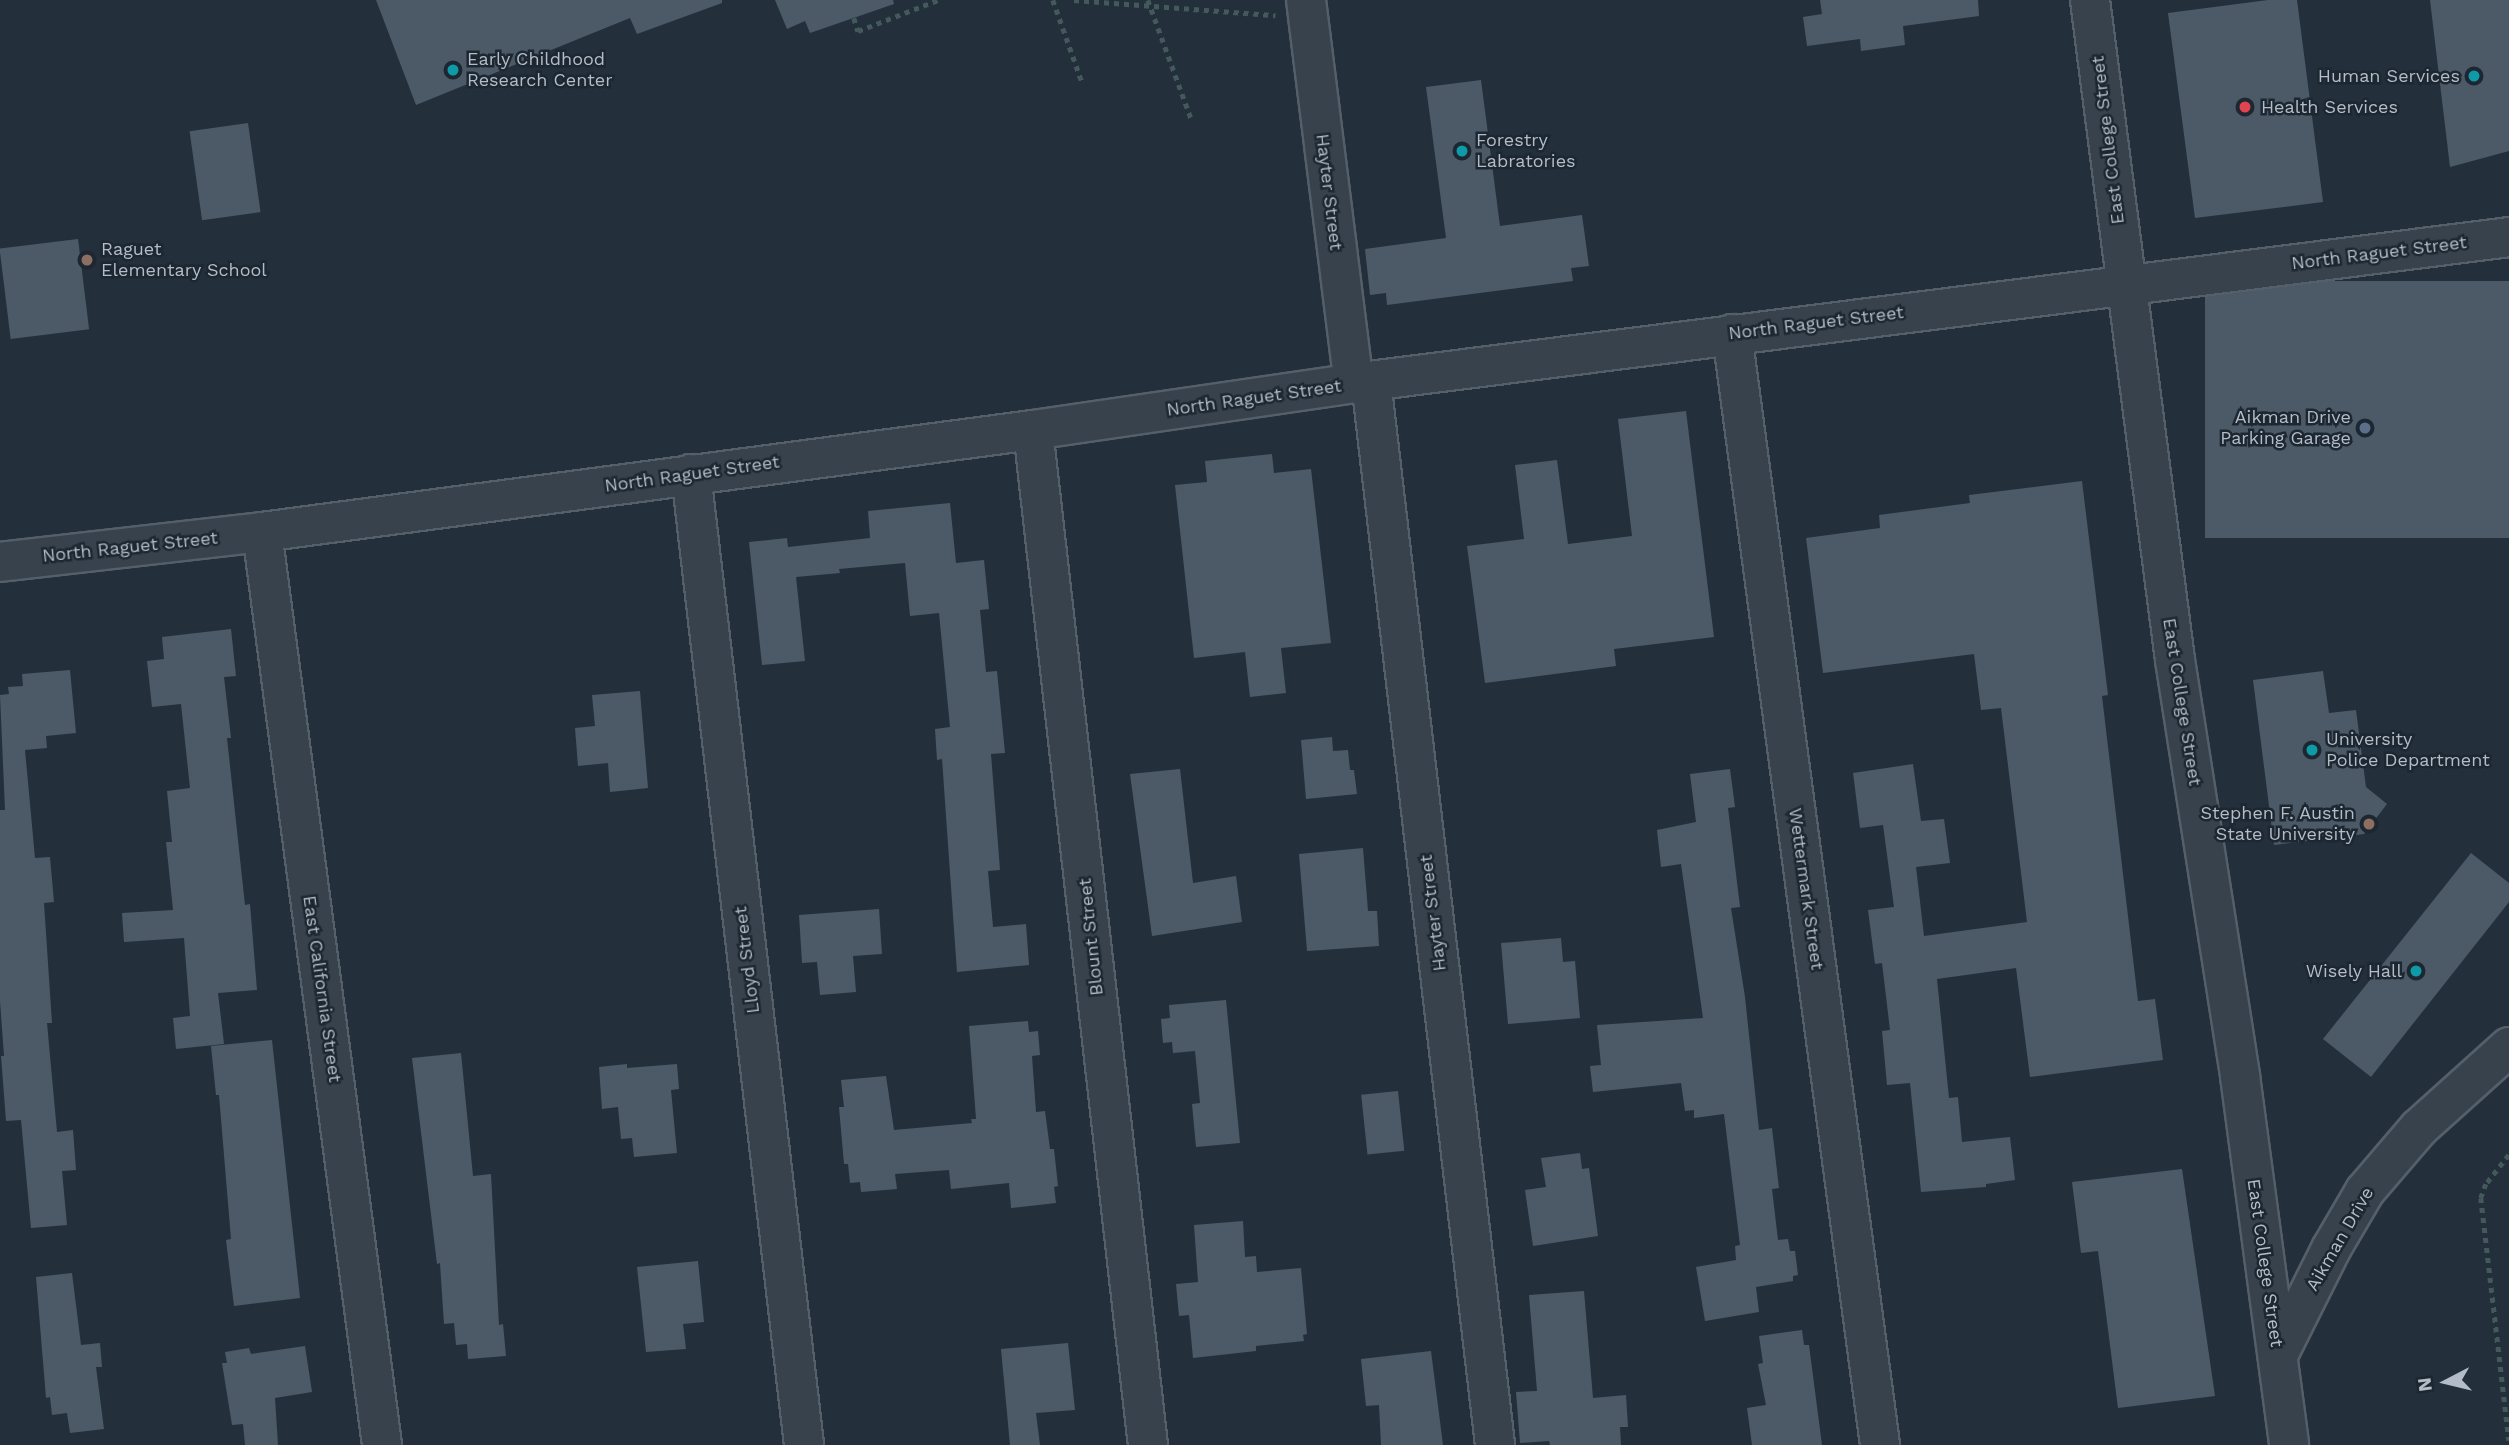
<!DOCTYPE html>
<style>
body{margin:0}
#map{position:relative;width:2509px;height:1445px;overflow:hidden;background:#23303c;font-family:"Work Sans",sans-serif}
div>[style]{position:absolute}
.building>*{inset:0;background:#4c5a67;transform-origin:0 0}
.path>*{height:4.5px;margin-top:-2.25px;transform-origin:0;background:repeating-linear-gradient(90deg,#43595a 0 5px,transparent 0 10px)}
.roads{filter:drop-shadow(2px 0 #555f6a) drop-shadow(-2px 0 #555f6a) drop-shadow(0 2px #555f6a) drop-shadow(0 -2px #555f6a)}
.minor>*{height:38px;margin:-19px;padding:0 19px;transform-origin:19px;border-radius:19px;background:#37424c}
.dots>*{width:19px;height:19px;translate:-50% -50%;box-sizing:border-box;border:4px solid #1c2731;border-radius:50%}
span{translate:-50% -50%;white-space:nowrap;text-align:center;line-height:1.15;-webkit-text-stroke:5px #1c2731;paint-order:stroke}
.poi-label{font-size:18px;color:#b3bcc7}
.left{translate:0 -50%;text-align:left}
.right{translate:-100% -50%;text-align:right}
.street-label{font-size:18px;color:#b3bcc7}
.north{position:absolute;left:2411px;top:1347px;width:70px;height:70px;-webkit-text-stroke:5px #1c2731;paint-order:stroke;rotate:263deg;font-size:19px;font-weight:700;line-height:28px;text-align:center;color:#b3bcc7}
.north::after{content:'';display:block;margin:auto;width:24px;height:32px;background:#b3bcc7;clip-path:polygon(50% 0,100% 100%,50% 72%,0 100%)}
</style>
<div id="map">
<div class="building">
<div style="clip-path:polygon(376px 0,722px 0,722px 3px,637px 34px,630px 18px,416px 105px)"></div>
<div style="clip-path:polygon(775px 0,893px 0,894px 4px,810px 33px,805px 21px,787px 29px)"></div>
<div style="clip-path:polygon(1820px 0,1978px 0,1979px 16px,1903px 26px,1905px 45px,1861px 51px,1860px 39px,1807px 46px,1803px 17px,1822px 14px)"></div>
<div style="clip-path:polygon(2268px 0,2297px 0,2323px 202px,2195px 218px,2168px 13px)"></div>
<div style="clip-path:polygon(2430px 0,2509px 0,2509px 151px,2450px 167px)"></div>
<div style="clip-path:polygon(1481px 80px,1500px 226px,1582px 215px,1589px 266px,1571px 268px,1573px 281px,1387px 305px,1386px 293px,1370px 295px,1365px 249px,1446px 238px,1426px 87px)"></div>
<div style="left:248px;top:123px;width:90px;height:59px;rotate:82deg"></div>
<div style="left:78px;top:239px;width:91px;height:79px;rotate:83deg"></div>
<div style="left:2509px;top:281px;width:257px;height:304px;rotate:90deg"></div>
<div style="clip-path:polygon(1686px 411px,1714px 637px,1614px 649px,1616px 666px,1485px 683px,1467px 546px,1524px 539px,1515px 465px,1557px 460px,1568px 544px,1632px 536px,1618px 419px)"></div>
<div style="clip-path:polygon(1272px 454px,1274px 473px,1311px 469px,1331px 643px,1281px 648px,1286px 693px,1250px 697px,1245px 652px,1194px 658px,1175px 485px,1207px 482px,1205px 461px)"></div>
<div style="clip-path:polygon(2082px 481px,2108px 695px,2102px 696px,2138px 1001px,2155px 999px,2163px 1060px,2030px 1077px,2016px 968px,1937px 979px,1949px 1098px,1958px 1097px,1962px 1142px,2010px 1137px,2015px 1180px,1986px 1184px,1986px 1187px,1921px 1192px,1910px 1083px,1887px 1085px,1882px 1031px,1890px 1030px,1882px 963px,1875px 964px,1868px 910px,1894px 907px,1883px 825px,1860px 828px,1853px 773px,1913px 764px,1921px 821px,1944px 819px,1950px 863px,1916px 867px,1924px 936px,2027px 922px,2001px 708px,1981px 710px,1974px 654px,1823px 673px,1806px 538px,1880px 528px,1879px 515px,1970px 503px,1969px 495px)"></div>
<div style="clip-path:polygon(950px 503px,956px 563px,984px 560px,989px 609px,980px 610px,986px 672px,997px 671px,1005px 753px,991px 754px,1000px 870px,988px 871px,993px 927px,1026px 924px,1029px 965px,957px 972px,942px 759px,937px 760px,935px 729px,950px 727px,939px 613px,910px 616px,905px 563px,839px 569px,840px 573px,796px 577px,805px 661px,762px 665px,749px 542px,787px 538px,788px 547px,870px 538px,868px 511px)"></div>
<div style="clip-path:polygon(231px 629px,236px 676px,224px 677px,231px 738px,227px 738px,245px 905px,250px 904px,257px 990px,218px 993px,224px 1044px,176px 1049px,173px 1018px,190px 1016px,184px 938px,124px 942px,122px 913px,173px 910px,166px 842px,172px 842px,167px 791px,190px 788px,181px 704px,152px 707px,147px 661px,164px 659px,162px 637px)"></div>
<div style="clip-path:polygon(70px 670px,76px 733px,46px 736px,47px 748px,25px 750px,35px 858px,50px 857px,54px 902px,44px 903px,52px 1023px,47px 1023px,57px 1132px,73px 1130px,76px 1170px,62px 1171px,67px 1225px,31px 1228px,21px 1120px,6px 1121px,1px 1056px,4px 1056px,0 1001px,0 810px,5px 810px,0 695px,9px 694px,8px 687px,23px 686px,22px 674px)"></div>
<div style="clip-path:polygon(2323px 671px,2329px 713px,2356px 710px,2366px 787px,2387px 804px,2364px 834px,2274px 845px,2253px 680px)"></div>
<div style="clip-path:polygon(640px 691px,648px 788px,610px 792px,608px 763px,578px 766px,575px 728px,595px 726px,592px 695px)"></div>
<div style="clip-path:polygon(1332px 737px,1333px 751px,1348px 750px,1350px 770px,1354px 770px,1357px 794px,1306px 799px,1301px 740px)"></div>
<div style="clip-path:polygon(1180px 769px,1193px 883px,1236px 876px,1242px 922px,1152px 936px,1130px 774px)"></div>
<div style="clip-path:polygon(1730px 769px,1735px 807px,1728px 808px,1740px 907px,1731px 908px,1745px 997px,1759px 1130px,1772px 1128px,1779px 1188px,1772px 1189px,1778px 1240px,1788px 1239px,1790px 1251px,1795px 1251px,1798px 1275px,1793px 1276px,1793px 1281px,1756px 1287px,1759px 1312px,1705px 1321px,1696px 1267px,1736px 1260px,1735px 1246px,1740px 1245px,1724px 1114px,1694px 1118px,1694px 1110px,1685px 1111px,1681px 1083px,1593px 1092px,1590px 1066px,1601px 1065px,1597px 1025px,1703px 1018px,1681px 864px,1661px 867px,1657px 830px,1696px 822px,1690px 774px)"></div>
<div style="clip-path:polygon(1363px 848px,1368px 911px,1377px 911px,1379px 946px,1307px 951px,1299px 854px)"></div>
<div style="clip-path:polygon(2471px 853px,2509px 883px,2509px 902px,2371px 1077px,2323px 1039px)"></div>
<div style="clip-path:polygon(879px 909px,882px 954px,853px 956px,856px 992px,820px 995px,817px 962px,802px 963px,799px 915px)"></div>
<div style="clip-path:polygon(1561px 938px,1563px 962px,1575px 961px,1580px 1018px,1508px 1024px,1501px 943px)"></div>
<div style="clip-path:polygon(1226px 1000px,1240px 1143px,1196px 1147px,1192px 1104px,1200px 1103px,1195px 1051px,1173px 1053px,1172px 1042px,1163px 1043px,1161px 1019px,1170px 1018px,1169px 1005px)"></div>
<div style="clip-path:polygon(1028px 1021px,1029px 1032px,1038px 1031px,1040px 1055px,1032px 1056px,1036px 1112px,1045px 1111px,1050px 1149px,1054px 1149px,1058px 1186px,1054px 1187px,1056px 1203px,1011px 1208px,1009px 1183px,951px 1189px,949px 1170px,895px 1174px,897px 1189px,861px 1192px,860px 1182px,850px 1183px,848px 1164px,844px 1164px,839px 1107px,844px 1107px,841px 1080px,886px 1076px,894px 1130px,972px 1123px,971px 1119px,976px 1119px,969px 1026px)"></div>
<div style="clip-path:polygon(272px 1040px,300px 1298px,234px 1306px,226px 1240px,231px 1239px,219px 1095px,216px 1095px,211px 1046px)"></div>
<div style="clip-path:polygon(461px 1053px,473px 1176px,491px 1174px,499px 1325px,503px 1324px,506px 1356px,468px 1359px,467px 1344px,456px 1345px,454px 1323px,444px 1324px,440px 1263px,437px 1264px,412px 1058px)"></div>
<div style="clip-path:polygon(627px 1064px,627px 1068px,677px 1064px,679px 1089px,671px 1090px,677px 1153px,634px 1157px,632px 1138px,621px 1139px,618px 1107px,602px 1109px,599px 1067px)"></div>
<div style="left:1398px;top:1091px;width:60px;height:37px;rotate:84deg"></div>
<div style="clip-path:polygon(1580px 1153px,1582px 1169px,1589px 1168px,1598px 1236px,1533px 1246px,1525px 1190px,1546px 1187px,1541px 1158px)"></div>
<div style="clip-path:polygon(2182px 1169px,2215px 1396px,2118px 1408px,2098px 1251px,2081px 1253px,2072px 1182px)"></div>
<div style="clip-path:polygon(1243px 1221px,1245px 1257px,1256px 1256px,1257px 1272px,1301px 1268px,1307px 1334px,1303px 1335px,1304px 1341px,1256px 1346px,1256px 1351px,1193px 1358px,1189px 1315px,1179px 1316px,1176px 1284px,1198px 1282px,1194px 1225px)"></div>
<div style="clip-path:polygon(698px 1261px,704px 1322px,683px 1324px,686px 1349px,646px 1352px,637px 1267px)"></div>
<div style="clip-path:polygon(72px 1273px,81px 1345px,100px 1343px,102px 1367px,96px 1367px,104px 1429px,70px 1433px,67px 1413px,52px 1415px,50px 1397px,46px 1398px,36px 1277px)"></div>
<div style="clip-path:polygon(1584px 1291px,1593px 1398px,1626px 1395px,1628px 1427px,1620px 1427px,1621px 1445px,1550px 1445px,1549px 1441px,1520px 1443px,1516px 1392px,1537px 1391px,1529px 1295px)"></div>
<div style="clip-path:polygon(1802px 1330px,1804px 1345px,1809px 1345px,1822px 1445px,1752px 1445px,1747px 1408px,1766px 1405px,1758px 1364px,1763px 1363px,1759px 1336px)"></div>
<div style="clip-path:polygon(1068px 1343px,1075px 1410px,1036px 1413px,1040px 1445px,1010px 1445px,1001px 1349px)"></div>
<div style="clip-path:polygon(305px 1346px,312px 1392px,275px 1398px,278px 1445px,245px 1445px,243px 1424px,232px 1425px,222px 1363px,227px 1363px,225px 1352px,249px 1348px,251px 1354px)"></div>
<div style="clip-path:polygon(1431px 1351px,1443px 1445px,1381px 1445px,1379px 1405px,1366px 1406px,1361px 1359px)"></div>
</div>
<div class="path">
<div style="left:1053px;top:0;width:87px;rotate:70.5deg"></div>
<div style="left:1074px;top:0;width:202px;rotate:4.3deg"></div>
<div style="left:1148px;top:0;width:126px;rotate:70deg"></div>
<div style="left:854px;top:18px;width:14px;rotate:73deg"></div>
<div style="left:858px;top:31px;width:86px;rotate:-21.2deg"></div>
<div style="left:2509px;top:1155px;width:37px;rotate:128deg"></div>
<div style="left:2486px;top:1184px;width:15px;rotate:110deg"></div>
<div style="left:2481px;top:1198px;width:244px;rotate:83.4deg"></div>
</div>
<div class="roads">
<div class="minor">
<div style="left:1306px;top:0;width:386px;rotate:82.9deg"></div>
<div style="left:2090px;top:0;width:665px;rotate:82.66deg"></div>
<div style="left:2175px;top:660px;width:421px;rotate:81.1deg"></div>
<div style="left:2240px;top:1076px;width:372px;rotate:82.4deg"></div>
<div style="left:1732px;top:334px;width:1121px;rotate:82.41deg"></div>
<div style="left:1371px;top:381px;width:1071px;rotate:83.35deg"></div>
<div style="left:1033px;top:430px;width:1021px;rotate:83.54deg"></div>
<div style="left:691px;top:474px;width:978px;rotate:83.36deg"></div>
<div style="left:262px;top:532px;width:921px;rotate:82.51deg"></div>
<div style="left:0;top:562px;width:264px;rotate:-6.5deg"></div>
<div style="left:262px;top:532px;width:778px;rotate:-7.54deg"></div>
<div style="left:1033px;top:430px;width:324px;rotate:-8.3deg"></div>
<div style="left:1354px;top:383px;width:1164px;rotate:-7.2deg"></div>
<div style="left:2278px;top:1355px;width:119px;rotate:-63.4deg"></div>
<div style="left:2331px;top:1249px;width:67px;rotate:-59.6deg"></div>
<div style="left:2365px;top:1191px;width:83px;rotate:-49.4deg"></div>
<div style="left:2419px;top:1128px;width:121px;rotate:-42deg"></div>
</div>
</div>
<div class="dots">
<div style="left:453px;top:70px;background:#0f9aa8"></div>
<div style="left:2474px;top:76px;background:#0f9aa8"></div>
<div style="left:2245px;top:107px;background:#e0444e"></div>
<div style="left:1462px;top:151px;background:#0f9aa8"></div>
<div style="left:87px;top:260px;background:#8d6e63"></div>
<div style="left:2365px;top:428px;background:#5c6f8a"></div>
<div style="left:2312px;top:750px;background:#0f9aa8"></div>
<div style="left:2369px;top:824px;background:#8d6e63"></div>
<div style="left:2416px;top:971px;background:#0f9aa8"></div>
</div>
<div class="poi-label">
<span class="left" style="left:467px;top:70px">Early Childhood<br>Research Center</span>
<span class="right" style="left:2460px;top:76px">Human Services</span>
<span class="left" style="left:2261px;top:107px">Health Services</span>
<span class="left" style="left:1476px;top:151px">Forestry<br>Labratories</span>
<span class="left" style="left:101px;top:260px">Raguet<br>Elementary School</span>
<span class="right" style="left:2351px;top:428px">Aikman Drive<br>Parking Garage</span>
<span class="left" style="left:2326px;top:750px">University<br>Police Department</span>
<span class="right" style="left:2355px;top:824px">Stephen F. Austin<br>State University</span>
<span class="right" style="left:2402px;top:971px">Wisely Hall</span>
</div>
<div class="street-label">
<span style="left:2108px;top:140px;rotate:-97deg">East College Street</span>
<span style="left:1329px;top:192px;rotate:83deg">Hayter Street</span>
<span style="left:2379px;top:253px;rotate:-7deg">North Raguet Street</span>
<span style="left:1816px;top:323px;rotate:-7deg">North Raguet Street</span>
<span style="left:1254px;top:398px;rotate:-8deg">North Raguet Street</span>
<span style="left:692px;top:474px;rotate:-8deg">North Raguet Street</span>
<span style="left:130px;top:547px;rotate:-6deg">North Raguet Street</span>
<span style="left:2182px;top:702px;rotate:81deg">East College Street</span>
<span style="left:1806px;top:889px;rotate:82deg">Wettermark Street</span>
<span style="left:1433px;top:913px;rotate:-97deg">Hayter Street</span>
<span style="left:1091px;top:937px;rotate:-96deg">Blount Street</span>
<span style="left:747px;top:960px;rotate:-97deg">Lloyd Street</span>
<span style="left:322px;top:989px;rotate:82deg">East California Street</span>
<span style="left:2340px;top:1239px;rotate:-60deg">Aikman Drive</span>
<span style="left:2265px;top:1263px;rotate:82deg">East College Street</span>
</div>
<div class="north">N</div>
</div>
